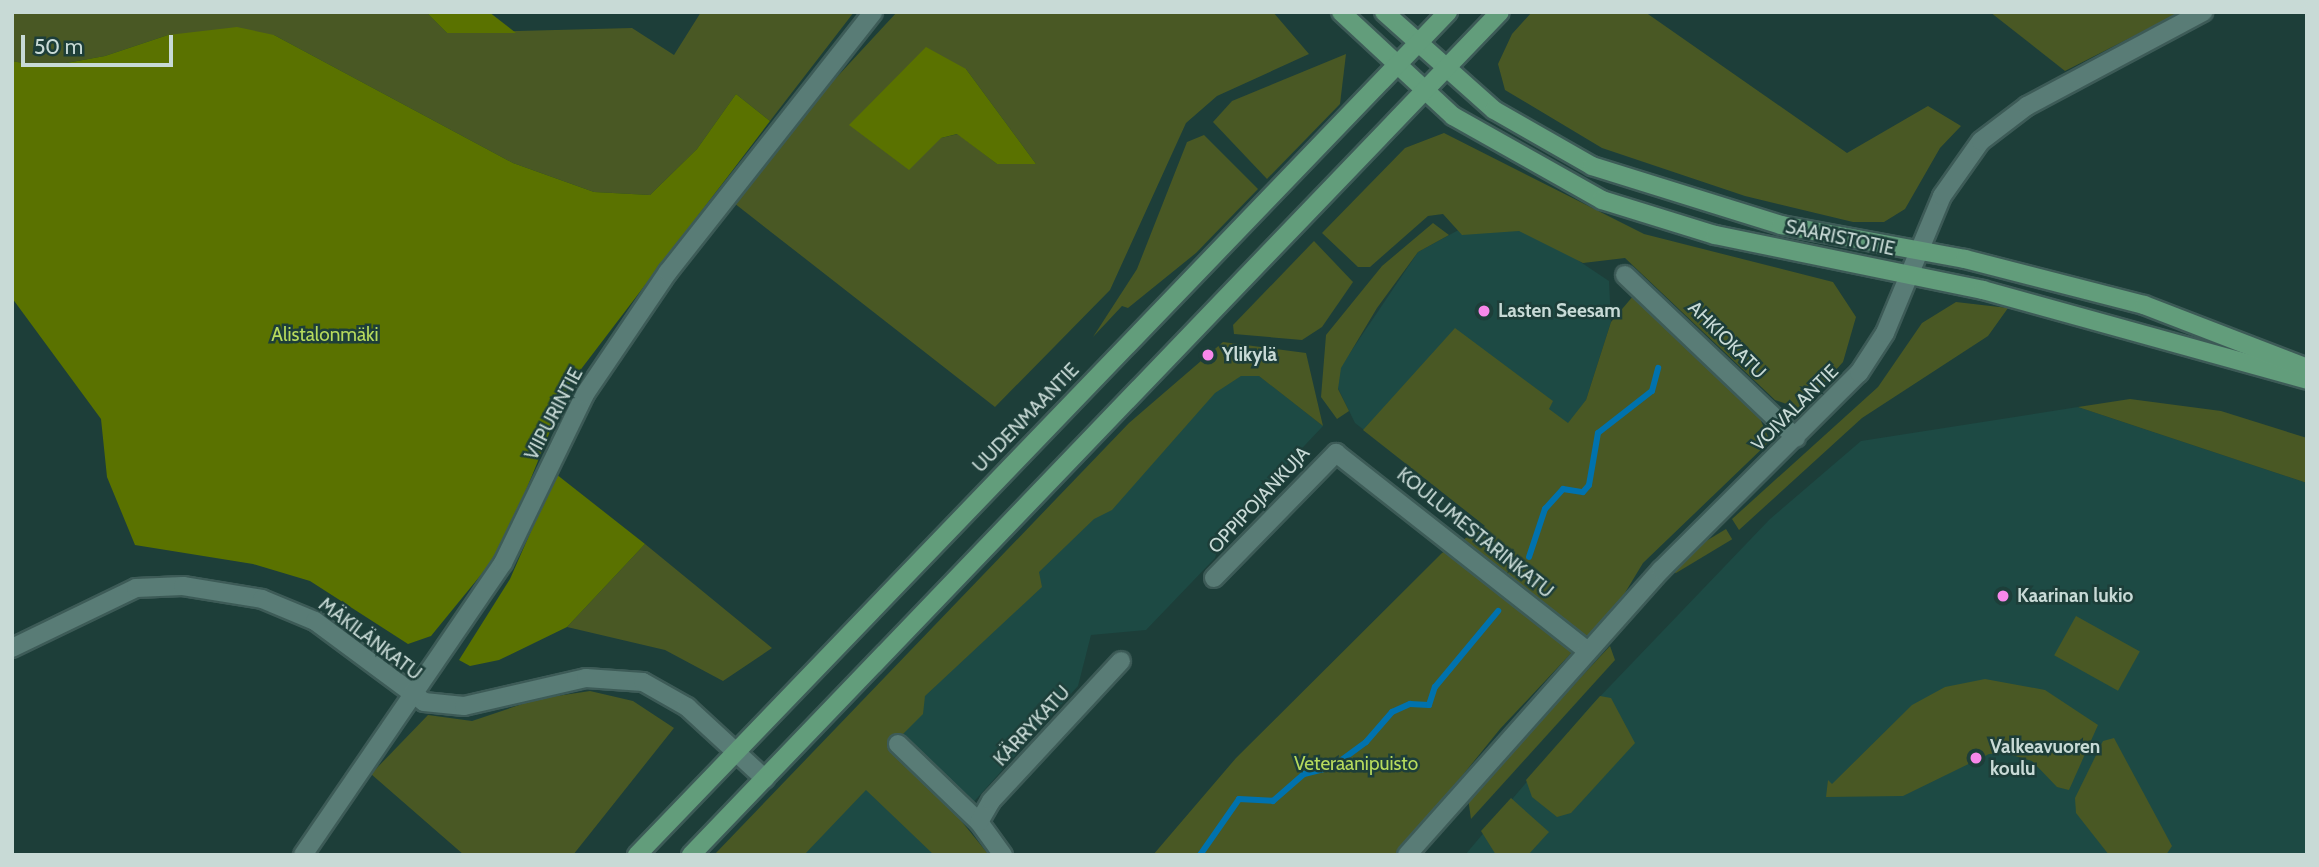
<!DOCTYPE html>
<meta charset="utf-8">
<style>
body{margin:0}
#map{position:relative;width:2319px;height:867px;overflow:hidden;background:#1d3e39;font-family:Cabin,sans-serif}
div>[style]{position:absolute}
.built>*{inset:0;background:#1d4a44}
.green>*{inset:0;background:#495824;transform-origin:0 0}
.forest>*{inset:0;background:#5a7200}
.stream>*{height:6px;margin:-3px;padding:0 3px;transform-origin:3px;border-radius:3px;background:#0072ae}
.roads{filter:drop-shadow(2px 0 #3d5b57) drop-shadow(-2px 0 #3d5b57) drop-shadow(0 2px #3d5b57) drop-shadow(0 -2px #3d5b57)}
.minor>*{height:18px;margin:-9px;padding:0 9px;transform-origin:9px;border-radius:9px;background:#597c76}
.major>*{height:18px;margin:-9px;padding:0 9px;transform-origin:9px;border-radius:9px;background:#629d7b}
.dots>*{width:19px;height:19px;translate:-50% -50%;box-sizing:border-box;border:4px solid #1d3e39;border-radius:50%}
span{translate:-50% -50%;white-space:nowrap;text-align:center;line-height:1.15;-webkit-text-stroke:5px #1d3e39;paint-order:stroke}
.street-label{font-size:19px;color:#c8dad6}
.poi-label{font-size:19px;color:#c8dad6;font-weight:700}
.left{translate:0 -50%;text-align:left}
.park-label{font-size:19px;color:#b7db5d}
.frame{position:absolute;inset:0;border:14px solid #c8dad6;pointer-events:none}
.scale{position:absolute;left:21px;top:35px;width:152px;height:32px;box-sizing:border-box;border:4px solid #c8dad6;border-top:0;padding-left:9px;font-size:21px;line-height:24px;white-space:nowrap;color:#c8dad6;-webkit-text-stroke:5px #1d3e39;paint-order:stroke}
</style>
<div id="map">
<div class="built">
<div style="clip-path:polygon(1464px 227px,1531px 229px,1609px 281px,1611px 322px,1577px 428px,1485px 525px,1355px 423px,1333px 378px,1418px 252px)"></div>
<div style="clip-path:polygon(1239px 360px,1323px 426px,1223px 532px,1215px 558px,1146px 630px,1091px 635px,1078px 686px,952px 826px,981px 855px,744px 855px)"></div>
<div style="clip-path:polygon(2078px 407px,2307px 483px,2307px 855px,1465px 855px,1590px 707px,1770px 519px,1861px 441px)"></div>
</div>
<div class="green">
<div style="clip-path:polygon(12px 12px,426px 12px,447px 33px,632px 28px,674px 55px,701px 12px,854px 12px,770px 121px,736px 94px,697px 149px,650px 195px,594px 192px,513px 163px,274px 35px,168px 35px,105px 56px,44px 67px,12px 61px)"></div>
<div style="clip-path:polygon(evenodd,897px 12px,1273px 12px,1309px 54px,1217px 96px,1186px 123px,1110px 290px,995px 407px,734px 203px,786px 132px,897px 12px,966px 69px,1036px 164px,997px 164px,958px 134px,941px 138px,966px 69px)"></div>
<div style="clip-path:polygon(1532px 12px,1645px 12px,1847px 153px,1928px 106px,1961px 126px,1940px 148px,1905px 209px,1884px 222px,1853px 222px,1745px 196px,1602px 148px,1505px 90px,1498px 64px,1512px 34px)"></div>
<div style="clip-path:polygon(1990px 12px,2181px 12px,2065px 71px)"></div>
<div style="clip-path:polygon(1346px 54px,1340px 104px,1267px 179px,1213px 122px,1232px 101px)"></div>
<div style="clip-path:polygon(1444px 133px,1644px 234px,1833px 282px,1856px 317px,1843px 362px,1801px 409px,1775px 400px,1625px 258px,1583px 263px,1519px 231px,1462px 235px,1443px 214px,1428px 216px,1370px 267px,1358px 267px,1322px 233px,1405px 148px)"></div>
<div style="clip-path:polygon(1204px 135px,1258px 189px,1196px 253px,1128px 308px,1122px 306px,1093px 337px,1137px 269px,1187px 142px)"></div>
<div style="clip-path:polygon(1433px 223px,1449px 235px,1418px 252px,1377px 308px,1341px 368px,1338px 389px,1349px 411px,1337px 419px,1321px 397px,1326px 335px,1382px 266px)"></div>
<div style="clip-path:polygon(1314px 241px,1353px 282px,1322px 327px,1302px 340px,1234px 334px,1233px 325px)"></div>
<div style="clip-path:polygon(1634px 295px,1757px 412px,1770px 441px,1643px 563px,1620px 601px,1500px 729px,1398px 855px,1153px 855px,1236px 758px,1442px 553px,1485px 526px,1363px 430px,1455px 328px,1553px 401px,1549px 409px,1568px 423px,1586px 400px,1611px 322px)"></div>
<div style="clip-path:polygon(1956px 302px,2008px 308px,1988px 336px,1862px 418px,1739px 530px,1732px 519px,1878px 387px,1922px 323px)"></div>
<div style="clip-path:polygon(1223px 342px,1306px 353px,1323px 426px,1259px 376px,1241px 376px,1215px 393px,1112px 510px,1094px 519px,1039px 572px,1042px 587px,925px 696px,923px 714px,896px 741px,989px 855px,934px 855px,866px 790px,804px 855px,714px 855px,1129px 423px)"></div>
<div style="clip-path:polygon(2130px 399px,2221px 411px,2307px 438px,2307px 483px,2078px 407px)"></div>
<div style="left:1726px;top:529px;width:12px;height:66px;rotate:59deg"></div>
<div style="clip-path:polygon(645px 544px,772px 648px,723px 681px,665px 650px,567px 627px)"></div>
<div style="left:2076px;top:616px;width:73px;height:45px;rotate:29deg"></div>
<div style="clip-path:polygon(1610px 646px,1615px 660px,1471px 819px,1468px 798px)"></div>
<div style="clip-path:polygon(1985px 679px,2045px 690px,2098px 725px,2069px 790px,2057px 787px,2032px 761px,2005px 753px,1989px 754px,1903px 796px,1826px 797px,1828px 780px,1832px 784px,1912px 705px,1945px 687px)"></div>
<div style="clip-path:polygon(590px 691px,633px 701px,674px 728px,573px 855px,464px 855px,371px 774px,428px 715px,472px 721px,537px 699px)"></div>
<div style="clip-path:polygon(1600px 696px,1611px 698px,1635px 743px,1571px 813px,1557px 817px,1532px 797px,1526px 780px)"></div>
<div style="clip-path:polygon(2114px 738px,2172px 846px,2166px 855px,2109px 855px,2076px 813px,2075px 798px,2103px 741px)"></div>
<div style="clip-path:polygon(1511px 798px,1549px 832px,1528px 855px,1496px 855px,1481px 831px)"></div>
</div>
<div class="forest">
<div style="clip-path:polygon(426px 12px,489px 12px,516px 33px,447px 33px)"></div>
<div style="clip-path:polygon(237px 27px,274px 35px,513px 163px,594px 192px,650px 195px,697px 149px,736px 94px,770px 121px,569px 385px,502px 549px,431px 636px,408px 644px,310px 581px,253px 564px,135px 545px,107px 477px,101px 419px,12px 298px,12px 61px,44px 67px,105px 56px,168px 35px)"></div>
<div style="clip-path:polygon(926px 47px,966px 69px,1036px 164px,997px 164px,957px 134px,941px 138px,909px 170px,849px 125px)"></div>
<div style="clip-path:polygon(556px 474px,645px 544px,567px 627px,499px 660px,470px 666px,459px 660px,510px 579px)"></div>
</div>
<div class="stream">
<div style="left:1529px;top:557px;width:51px;rotate:-71.6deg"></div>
<div style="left:1545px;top:509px;width:27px;rotate:-48deg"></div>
<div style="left:1563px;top:489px;width:20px;rotate:9deg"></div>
<div style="left:1583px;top:492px;width:9px;rotate:-49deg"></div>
<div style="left:1589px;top:485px;width:53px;rotate:-80.2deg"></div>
<div style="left:1598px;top:433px;width:68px;rotate:-37.9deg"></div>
<div style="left:1652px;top:391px;width:24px;rotate:-75deg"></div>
<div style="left:1200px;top:855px;width:68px;rotate:-55.1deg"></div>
<div style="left:1239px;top:799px;width:34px;rotate:3deg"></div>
<div style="left:1273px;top:801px;width:41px;rotate:-41.1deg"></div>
<div style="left:1304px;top:774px;width:29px;rotate:-14deg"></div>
<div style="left:1332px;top:767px;width:42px;rotate:-36.3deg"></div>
<div style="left:1366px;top:742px;width:40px;rotate:-49deg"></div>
<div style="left:1392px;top:712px;width:20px;rotate:-24deg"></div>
<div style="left:1410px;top:704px;width:19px;rotate:3deg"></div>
<div style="left:1429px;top:705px;width:19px;rotate:-72deg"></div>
<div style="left:1435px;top:687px;width:99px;rotate:-50.3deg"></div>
</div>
<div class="roads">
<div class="minor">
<div style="left:1625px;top:275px;width:236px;rotate:43.6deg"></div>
<div style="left:1214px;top:578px;width:175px;rotate:-45.7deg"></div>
<div style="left:1336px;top:453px;width:318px;rotate:38.2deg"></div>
<div style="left:12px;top:648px;width:138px;rotate:-25.8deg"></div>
<div style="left:136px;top:588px;width:47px;rotate:-2.4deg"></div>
<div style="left:183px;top:586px;width:80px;rotate:9.3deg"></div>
<div style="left:262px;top:599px;width:57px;rotate:22.5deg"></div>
<div style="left:315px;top:621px;width:136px;rotate:36.6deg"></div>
<div style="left:424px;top:702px;width:40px;rotate:5.7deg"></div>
<div style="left:464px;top:706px;width:125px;rotate:-12.9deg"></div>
<div style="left:586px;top:678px;width:57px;rotate:4deg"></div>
<div style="left:643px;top:682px;width:51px;rotate:29.6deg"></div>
<div style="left:687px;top:707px;width:106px;rotate:42.7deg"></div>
<div style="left:898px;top:744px;width:112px;rotate:43.9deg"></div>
<div style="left:979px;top:822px;width:41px;rotate:54deg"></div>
<div style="left:979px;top:822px;width:24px;rotate:-60deg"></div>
<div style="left:991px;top:801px;width:191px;rotate:-47.1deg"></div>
<div style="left:303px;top:855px;width:354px;rotate:-55.6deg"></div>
<div style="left:503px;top:563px;width:188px;rotate:-64.1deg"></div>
<div style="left:585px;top:394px;width:148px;rotate:-55.8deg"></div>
<div style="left:668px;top:272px;width:331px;rotate:-51.7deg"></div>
<div style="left:1407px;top:855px;width:382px;rotate:-48.3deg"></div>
<div style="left:1661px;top:570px;width:279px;rotate:-44.9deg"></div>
<div style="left:1859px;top:373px;width:48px;rotate:-57deg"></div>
<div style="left:1885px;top:333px;width:148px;rotate:-67.4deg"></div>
<div style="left:1942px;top:196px;width:67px;rotate:-54.7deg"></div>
<div style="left:1981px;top:141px;width:58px;rotate:-37.3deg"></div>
<div style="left:2027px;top:106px;width:200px;rotate:-28.1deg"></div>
</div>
<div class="major">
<div style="left:1341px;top:12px;width:153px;rotate:42.9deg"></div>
<div style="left:1453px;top:116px;width:171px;rotate:29.4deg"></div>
<div style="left:1602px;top:200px;width:118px;rotate:17.2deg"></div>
<div style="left:1715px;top:235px;width:274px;rotate:11.6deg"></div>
<div style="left:1983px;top:290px;width:336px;rotate:15.5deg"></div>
<div style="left:1384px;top:12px;width:147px;rotate:41.7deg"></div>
<div style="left:1494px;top:110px;width:113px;rotate:29.7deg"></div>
<div style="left:1592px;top:166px;width:198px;rotate:17.3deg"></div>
<div style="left:1781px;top:225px;width:187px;rotate:10.5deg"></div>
<div style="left:1965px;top:259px;width:185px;rotate:14.4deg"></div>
<div style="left:2144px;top:305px;width:175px;rotate:21.1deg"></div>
<div style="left:637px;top:855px;width:1170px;rotate:-46.11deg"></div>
<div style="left:691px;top:855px;width:1168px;rotate:-46.18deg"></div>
</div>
</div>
<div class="dots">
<div style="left:1484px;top:311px;background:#f888ea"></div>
<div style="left:1208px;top:355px;background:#f888ea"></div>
<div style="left:2003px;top:596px;background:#f888ea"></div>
<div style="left:1976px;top:758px;background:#f888ea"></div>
</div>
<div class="street-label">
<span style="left:1840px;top:238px;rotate:12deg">SAARISTOTIE</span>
<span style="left:1727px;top:340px;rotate:45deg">AHKIOKATU</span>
<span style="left:1795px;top:408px;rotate:-45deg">VOIVALANTIE</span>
<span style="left:554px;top:414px;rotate:-62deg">VIIPURINTIE</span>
<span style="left:1026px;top:418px;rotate:-46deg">UUDENMAANTIE</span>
<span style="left:1259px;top:500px;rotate:-47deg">OPPIPOJANKUJA</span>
<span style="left:1475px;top:533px;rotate:39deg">KOULUMESTARINKATU</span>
<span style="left:370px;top:639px;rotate:37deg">MÄKILÄNKATU</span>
<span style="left:1032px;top:726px;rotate:-47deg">KÄRRYKATU</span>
</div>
<div class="poi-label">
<span class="left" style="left:1498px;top:311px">Lasten Seesam</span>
<span class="left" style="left:1222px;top:355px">Ylikylä</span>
<span class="left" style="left:2017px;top:596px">Kaarinan lukio</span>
<span class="left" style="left:1990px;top:758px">Valkeavuoren<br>koulu</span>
</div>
<div class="park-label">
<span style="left:325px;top:335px">Alistalonmäki</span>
<span style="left:1356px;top:764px">Veteraanipuisto</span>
</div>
<div class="frame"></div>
<div class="scale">50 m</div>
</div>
